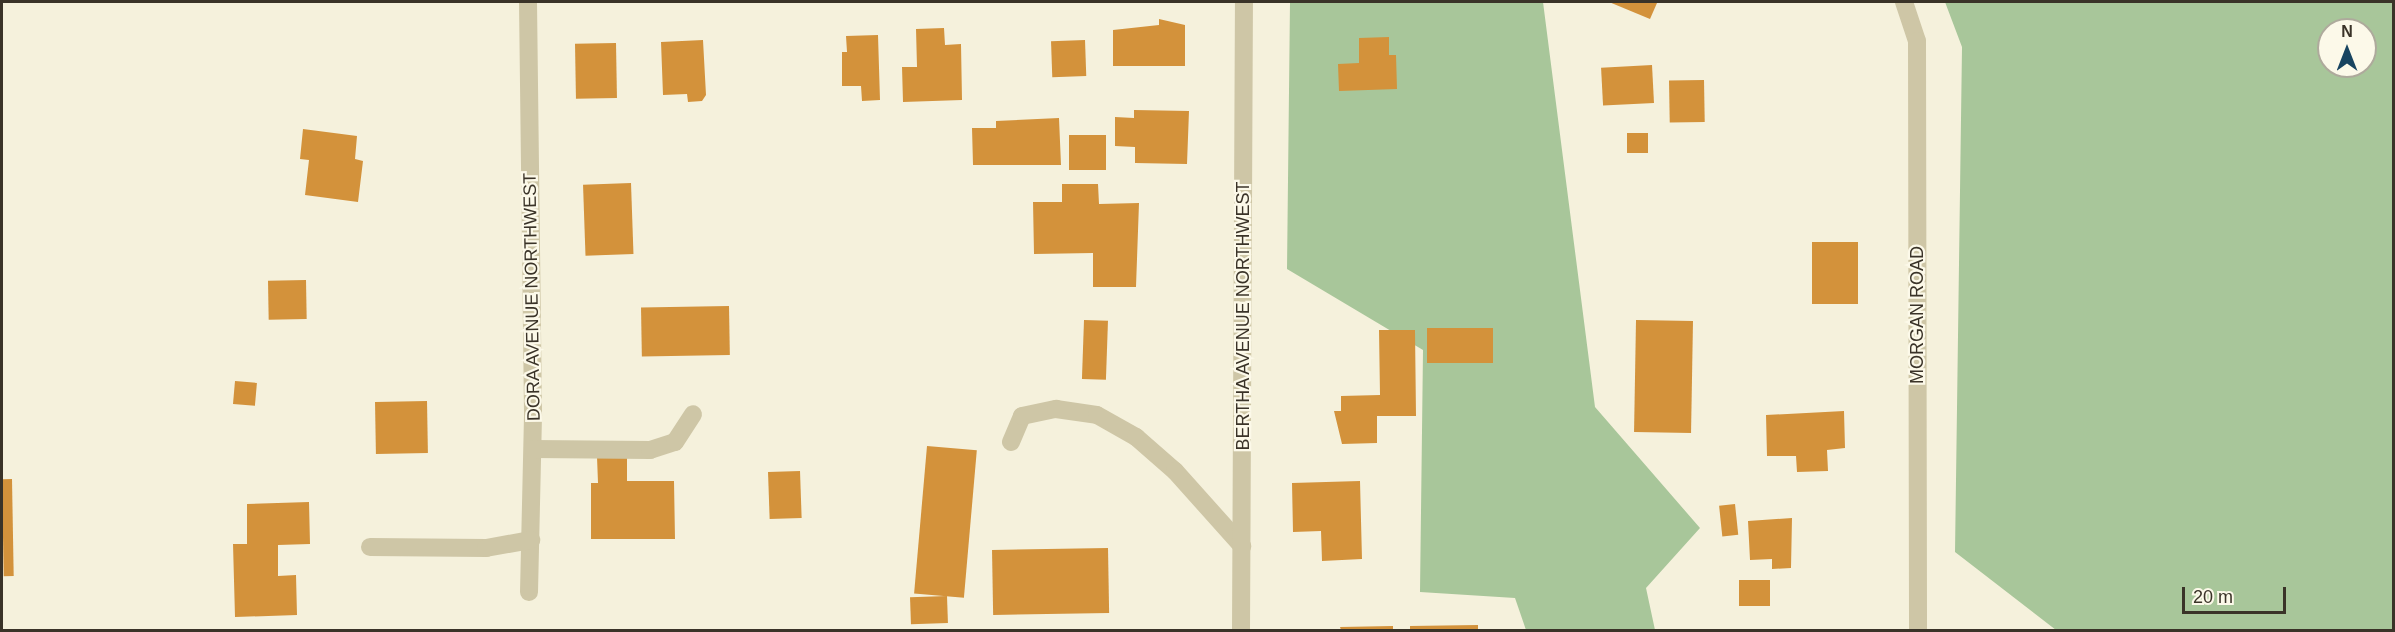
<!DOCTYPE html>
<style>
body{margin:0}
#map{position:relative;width:2395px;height:632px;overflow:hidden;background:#f5f1dc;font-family:Arial,sans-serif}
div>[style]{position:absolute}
.green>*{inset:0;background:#a8c69a}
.building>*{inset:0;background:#d3923b;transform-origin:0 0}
.minor>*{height:18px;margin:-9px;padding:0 9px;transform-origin:9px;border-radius:9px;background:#cec6a6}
span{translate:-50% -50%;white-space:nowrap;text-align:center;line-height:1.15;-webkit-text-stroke:4.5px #fcf9e9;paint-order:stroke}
.street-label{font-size:18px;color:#3a3328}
.frame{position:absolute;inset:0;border:3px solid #3a3328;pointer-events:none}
.north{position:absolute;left:2317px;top:18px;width:60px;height:60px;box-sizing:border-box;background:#fcf9e9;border:2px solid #aeaa9c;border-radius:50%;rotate:0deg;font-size:16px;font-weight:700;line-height:24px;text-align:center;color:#3a3328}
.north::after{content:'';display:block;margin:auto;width:21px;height:27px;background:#184460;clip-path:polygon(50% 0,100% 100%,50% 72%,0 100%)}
.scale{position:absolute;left:2182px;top:587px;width:104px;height:27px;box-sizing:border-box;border:3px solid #3a3328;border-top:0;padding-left:8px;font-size:18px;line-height:21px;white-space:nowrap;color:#3a3328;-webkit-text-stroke:4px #fcf9e9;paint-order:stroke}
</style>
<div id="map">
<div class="green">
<div style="clip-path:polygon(1290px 2px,1543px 2px,1595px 407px,1700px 528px,1646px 588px,1655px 630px,1526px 630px,1515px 598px,1420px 592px,1423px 350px,1287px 269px)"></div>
<div style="clip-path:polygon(evenodd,1945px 2px,2393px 2px,2393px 630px,2056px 630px,1955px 552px,1962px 47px,1945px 2px,2329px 30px,2365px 30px,2365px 66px,2329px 66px,2329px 30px)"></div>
</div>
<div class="building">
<div style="clip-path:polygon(1609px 2px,1653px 2px,1657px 3px,1650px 19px)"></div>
<div style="clip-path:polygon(1159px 19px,1185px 25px,1185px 66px,1113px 66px,1113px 30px,1159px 25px)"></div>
<div style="clip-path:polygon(944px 28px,945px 45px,961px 44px,962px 100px,903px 102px,902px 67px,917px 67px,916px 29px)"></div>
<div style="clip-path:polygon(878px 35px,880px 100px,862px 101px,861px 86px,842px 86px,842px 52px,847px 52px,846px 36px)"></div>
<div style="clip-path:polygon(1389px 37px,1389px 55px,1396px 55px,1397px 89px,1339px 91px,1338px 64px,1359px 63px,1359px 38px)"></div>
<div style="clip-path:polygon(703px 40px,706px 95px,702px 101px,688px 102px,687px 94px,663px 95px,661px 42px)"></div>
<div style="left:1085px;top:40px;width:36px;height:34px;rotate:88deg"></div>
<div style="left:616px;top:43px;width:55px;height:41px;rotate:89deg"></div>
<div style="left:1652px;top:65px;width:38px;height:51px;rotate:87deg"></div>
<div style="left:1704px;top:80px;width:42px;height:35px;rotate:89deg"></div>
<div style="clip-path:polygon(1134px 110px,1189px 111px,1187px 164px,1135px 163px,1135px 147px,1115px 146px,1115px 117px,1134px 118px)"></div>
<div style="clip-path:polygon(1059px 118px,1061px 165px,973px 165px,972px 128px,996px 128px,996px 121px)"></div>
<div style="clip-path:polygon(303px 129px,357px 136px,355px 159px,363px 161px,358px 202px,305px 195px,309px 160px,300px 159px)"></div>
<div style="left:1627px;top:133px;width:21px;height:20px"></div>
<div style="left:1069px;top:135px;width:37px;height:35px"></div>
<div style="left:631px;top:183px;width:71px;height:48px;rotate:88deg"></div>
<div style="clip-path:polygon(1062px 184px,1098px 184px,1099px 204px,1139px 203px,1136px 287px,1093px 287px,1093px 253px,1034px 254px,1033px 202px,1062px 202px)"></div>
<div style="left:1812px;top:242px;width:46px;height:62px"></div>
<div style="left:306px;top:280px;width:39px;height:38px;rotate:89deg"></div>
<div style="left:729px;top:306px;width:49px;height:88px;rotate:89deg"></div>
<div style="left:1084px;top:320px;width:24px;height:59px;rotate:2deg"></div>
<div style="left:1693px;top:321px;width:112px;height:57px;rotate:91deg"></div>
<div style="left:1493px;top:328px;width:35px;height:66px;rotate:90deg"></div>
<div style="clip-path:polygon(1379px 330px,1415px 330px,1416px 416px,1377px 416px,1377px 443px,1342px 444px,1334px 411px,1341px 411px,1341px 396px,1380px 395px)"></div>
<div style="left:235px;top:381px;width:22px;height:23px;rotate:5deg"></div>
<div style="left:427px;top:401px;width:52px;height:52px;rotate:89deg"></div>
<div style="clip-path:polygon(1844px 411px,1845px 448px,1827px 450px,1828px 471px,1797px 472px,1796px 456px,1767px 456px,1766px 415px)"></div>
<div style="left:927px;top:446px;width:50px;height:148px;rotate:5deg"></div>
<div style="clip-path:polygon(597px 457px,627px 457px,627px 481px,674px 481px,675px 539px,591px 539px,591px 483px,598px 483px)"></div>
<div style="left:800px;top:471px;width:47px;height:32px;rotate:88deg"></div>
<div style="left:12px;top:479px;width:97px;height:10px;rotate:89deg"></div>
<div style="clip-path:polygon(1360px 481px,1362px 559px,1322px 561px,1321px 531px,1293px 532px,1292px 483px)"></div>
<div style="clip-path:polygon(309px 502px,310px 544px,278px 545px,278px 576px,296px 575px,297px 615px,235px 617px,233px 544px,247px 544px,247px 504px)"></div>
<div style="left:1735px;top:504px;width:31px;height:16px;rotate:84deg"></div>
<div style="clip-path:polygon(1792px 518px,1791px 568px,1772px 569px,1772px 559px,1750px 560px,1748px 521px)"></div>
<div style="left:1108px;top:548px;width:65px;height:116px;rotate:89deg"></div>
<div style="left:1770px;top:580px;width:26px;height:31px;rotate:90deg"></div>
<div style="left:947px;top:596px;width:27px;height:37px;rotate:88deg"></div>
<div style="clip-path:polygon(1478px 625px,1478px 630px,1410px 630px,1410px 626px)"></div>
<div style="clip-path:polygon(1393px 626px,1393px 630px,1341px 630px,1340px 627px)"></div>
</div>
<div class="minor">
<div style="left:528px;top:2px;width:414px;rotate:89.3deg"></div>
<div style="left:533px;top:416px;width:176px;rotate:91.3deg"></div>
<div style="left:1904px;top:2px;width:41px;rotate:71.6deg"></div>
<div style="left:1917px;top:41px;width:589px;rotate:89.9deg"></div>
<div style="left:1011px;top:442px;width:28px;rotate:-67deg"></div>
<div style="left:1022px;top:416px;width:35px;rotate:-12deg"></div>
<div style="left:1056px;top:409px;width:41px;rotate:8.3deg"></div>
<div style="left:1097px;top:415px;width:45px;rotate:29.4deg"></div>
<div style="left:1136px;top:437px;width:52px;rotate:41.1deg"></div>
<div style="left:1175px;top:471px;width:101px;rotate:48.2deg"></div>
<div style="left:533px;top:449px;width:117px;rotate:0.5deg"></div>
<div style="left:650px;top:450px;width:26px;rotate:-18deg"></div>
<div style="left:675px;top:442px;width:33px;rotate:-57deg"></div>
<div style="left:370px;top:547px;width:116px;rotate:0.5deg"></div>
<div style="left:486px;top:548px;width:46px;rotate:-10.1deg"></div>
<div style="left:1241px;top:630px;width:628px;rotate:-89.73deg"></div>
</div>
<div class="street-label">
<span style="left:532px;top:297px;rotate:-91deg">DORA AVENUE NORTHWEST</span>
<span style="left:1917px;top:315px;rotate:-90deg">MORGAN ROAD</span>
<span style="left:1243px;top:316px;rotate:-90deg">BERTHA AVENUE NORTHWEST</span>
</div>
<div class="frame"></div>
<div class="north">N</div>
<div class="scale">20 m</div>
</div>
